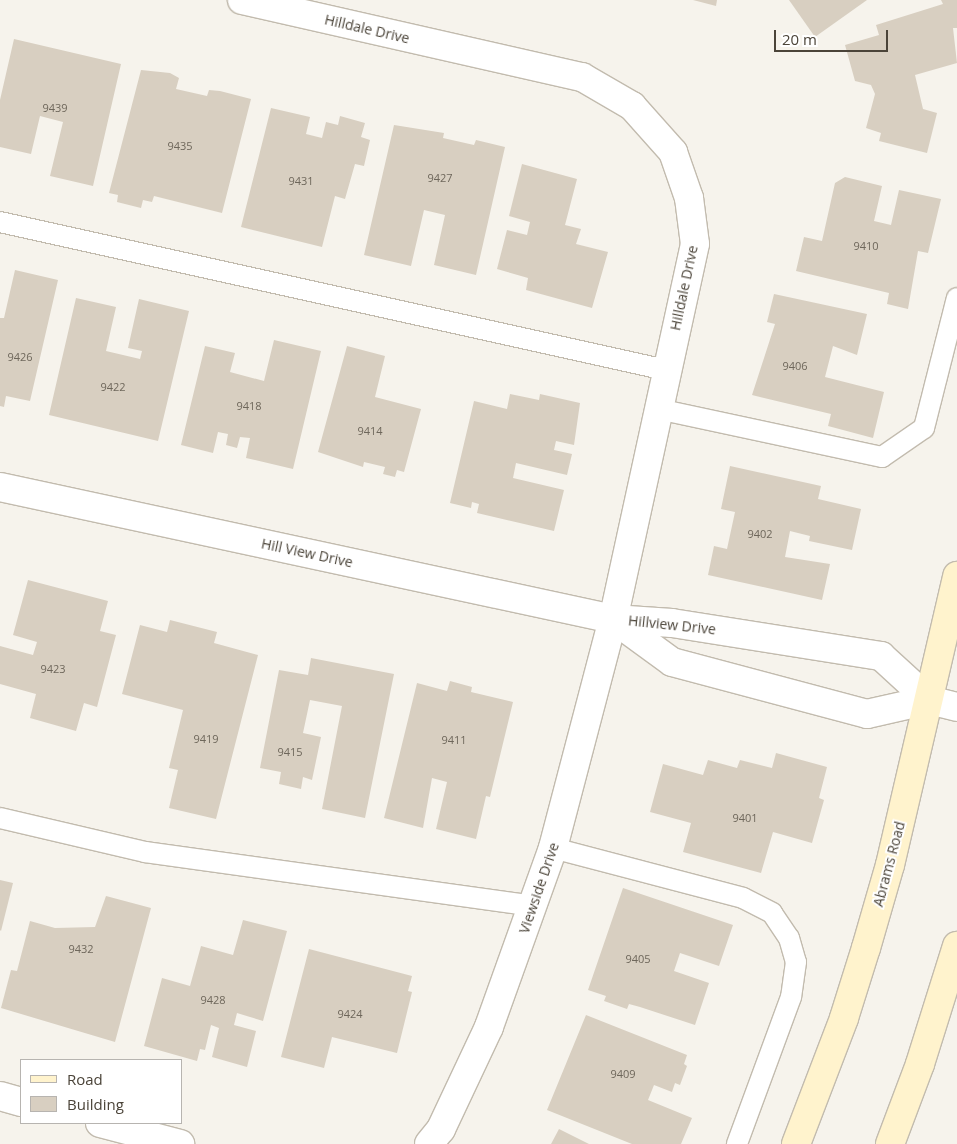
<!DOCTYPE html>
<style>
body{margin:0}
#map{position:relative;width:957px;height:1144px;overflow:hidden;background:#f6f3ec;font-family:"Open Sans",sans-serif}
div>[style]{position:absolute}
.building>*{inset:0;background:#d8cfc1}
.roads{filter:drop-shadow(1px 0 #c2bbae) drop-shadow(-1px 0 #c2bbae) drop-shadow(0 1px #c2bbae) drop-shadow(0 -1px #c2bbae)}
.service>*{height:20px;margin:-10px;padding:0 10px;transform-origin:10px;border-radius:10px;background:#fff}
.minor>*{height:28px;margin:-14px;padding:0 14px;transform-origin:14px;border-radius:14px;background:#fff}
.secondary>*{height:28px;margin:-14px;padding:0 14px;transform-origin:14px;border-radius:14px;background:#fff3cd}
span{translate:-50% -50%;white-space:nowrap;text-align:center;line-height:1.15;-webkit-text-stroke:4px #fff;paint-order:stroke}
.number-label{font-size:11px;color:#6e675b}
.number-label span{-webkit-text-stroke-width:0}
.street-label{font-size:14px;color:#4b4439}
.legend{position:absolute;left:20px;top:1059px;width:162px;height:65px;box-sizing:border-box;background:#fff;border:1px solid #b7b4b0;margin:0;padding:6px 9px;list-style:none;font-size:15px;color:#4b4439}
.legend li{display:flex;align-items:center;gap:10px;height:25px}
.legend b{width:25px;border:1px solid #b7b4b0}
.scale{position:absolute;left:774px;top:30px;width:114px;height:22px;box-sizing:border-box;border:2px solid #4b4439;border-top:0;padding-left:6px;font-size:15px;line-height:18px;white-space:nowrap;color:#4b4439;-webkit-text-stroke:4px #fff;paint-order:stroke}
</style>
<div id="map">
<div class="building">
<div style="clip-path:polygon(693px 0,717px 0,716px 6px)"></div>
<div style="clip-path:polygon(789px 0,867px 0,815px 37px)"></div>
<div style="clip-path:polygon(941px 0,957px 0,957px 28px,953px 28px,957px 63px,915px 75px,923px 109px,937px 113px,927px 153px,879px 141px,881px 133px,866px 128px,875px 94px,871px 85px,855px 81px,845px 45px,879px 35px,876px 25px,943px 4px)"></div>
<div style="clip-path:polygon(14px 39px,121px 64px,93px 186px,50px 176px,63px 122px,40px 116px,31px 154px,0 147px,0 100px)"></div>
<div style="clip-path:polygon(141px 70px,170px 73px,179px 78px,176px 89px,207px 96px,209px 90px,220px 91px,251px 99px,222px 213px,154px 196px,152px 202px,143px 200px,141px 208px,117px 202px,118px 195px,109px 193px)"></div>
<div style="clip-path:polygon(271px 108px,310px 117px,306px 134px,322px 138px,326px 122px,338px 125px,340px 116px,365px 123px,361px 137px,370px 140px,364px 166px,355px 164px,345px 199px,335px 196px,322px 247px,241px 227px)"></div>
<div style="clip-path:polygon(394px 125px,444px 133px,443px 138px,474px 145px,476px 140px,505px 147px,476px 275px,434px 265px,445px 215px,424px 210px,411px 266px,364px 255px)"></div>
<div style="clip-path:polygon(522px 164px,577px 179px,565px 225px,581px 229px,576px 244px,608px 252px,592px 308px,526px 290px,528px 278px,497px 269px,507px 230px,527px 235px,530px 222px,509px 216px)"></div>
<div style="clip-path:polygon(845px 177px,882px 186px,874px 221px,891px 225px,899px 190px,941px 199px,928px 253px,918px 251px,908px 309px,887px 304px,889px 293px,796px 271px,804px 237px,822px 241px,835px 183px)"></div>
<div style="clip-path:polygon(15px 270px,58px 280px,30px 401px,6px 396px,4px 407px,0 406px,0 318px,4px 318px)"></div>
<div style="clip-path:polygon(774px 294px,867px 314px,857px 355px,833px 346px,825px 377px,884px 392px,873px 438px,828px 426px,831px 414px,752px 395px,775px 324px,767px 322px)"></div>
<div style="clip-path:polygon(76px 298px,116px 307px,106px 351px,140px 359px,142px 351px,128px 348px,139px 299px,189px 311px,158px 441px,49px 415px)"></div>
<div style="clip-path:polygon(274px 340px,321px 351px,293px 469px,246px 458px,250px 438px,240px 437px,237px 448px,226px 445px,228px 434px,218px 432px,213px 453px,181px 445px,205px 346px,235px 353px,230px 372px,264px 381px)"></div>
<div style="clip-path:polygon(347px 346px,385px 356px,375px 397px,421px 409px,404px 472px,397px 470px,395px 477px,383px 474px,385px 467px,364px 462px,363px 467px,318px 452px)"></div>
<div style="clip-path:polygon(510px 394px,539px 400px,540px 394px,580px 403px,574px 445px,556px 441px,554px 450px,572px 454px,567px 475px,516px 463px,513px 478px,564px 490px,554px 531px,477px 513px,479px 504px,472px 502px,471px 508px,450px 503px,474px 401px,507px 409px)"></div>
<div style="clip-path:polygon(730px 466px,821px 486px,818px 499px,861px 509px,852px 550px,809px 541px,810px 536px,790px 531px,785px 557px,830px 564px,822px 600px,708px 575px,714px 546px,727px 549px,735px 512px,721px 509px)"></div>
<div style="clip-path:polygon(28px 580px,108px 601px,100px 631px,116px 635px,97px 707px,84px 703px,76px 731px,30px 718px,36px 694px,0 684px,0 646px,33px 655px,37px 642px,13px 635px)"></div>
<div style="clip-path:polygon(170px 620px,217px 632px,214px 643px,258px 655px,216px 819px,169px 808px,178px 770px,169px 768px,183px 710px,122px 694px,140px 625px,167px 632px)"></div>
<div style="clip-path:polygon(311px 658px,394px 674px,365px 818px,322px 809px,342px 706px,310px 700px,303px 733px,321px 737px,312px 780px,303px 777px,301px 789px,279px 784px,281px 772px,260px 768px,279px 670px,308px 675px)"></div>
<div style="clip-path:polygon(450px 681px,472px 687px,471px 692px,513px 702px,490px 797px,486px 796px,476px 839px,436px 829px,447px 782px,432px 778px,423px 828px,384px 818px,417px 683px,447px 691px)"></div>
<div style="clip-path:polygon(776px 753px,827px 767px,819px 798px,824px 800px,812px 843px,773px 832px,761px 873px,683px 852px,691px 823px,650px 812px,663px 764px,703px 775px,708px 760px,737px 768px,740px 760px,772px 768px)"></div>
<div style="clip-path:polygon(0 880px,13px 883px,1px 931px,0 930px)"></div>
<div style="clip-path:polygon(623px 888px,733px 925px,719px 966px,680px 953px,674px 971px,709px 983px,695px 1025px,640px 1007px,629px 1004px,627px 1009px,604px 1001px,606px 996px,588px 990px)"></div>
<div style="clip-path:polygon(106px 896px,151px 908px,115px 1042px,1px 1008px,11px 970px,17px 971px,30px 921px,55px 928px,95px 927px)"></div>
<div style="clip-path:polygon(243px 920px,287px 931px,263px 1021px,237px 1013px,234px 1025px,256px 1031px,247px 1067px,212px 1057px,219px 1028px,211px 1025px,205px 1050px,200px 1049px,197px 1061px,144px 1046px,162px 978px,190px 986px,201px 946px,233px 955px)"></div>
<div style="clip-path:polygon(309px 949px,412px 976px,408px 991px,412px 992px,397px 1053px,332px 1037px,324px 1068px,281px 1057px)"></div>
<div style="clip-path:polygon(586px 1015px,687px 1055px,684px 1064px,687px 1066px,680px 1085px,675px 1083px,672px 1092px,654px 1085px,648px 1100px,692px 1118px,681px 1144px,632px 1144px,547px 1110px)"></div>
<div style="clip-path:polygon(559px 1129px,589px 1144px,551px 1144px)"></div>
</div>
<div class="roads">
<div class="service">
<div style="left:0;top:222px;width:682px;rotate:12.53deg"></div>
<div style="left:658px;top:409px;width:229px;rotate:12.1deg"></div>
<div style="left:882px;top:457px;width:51px;rotate:-34.6deg"></div>
<div style="left:924px;top:428px;width:134px;rotate:-75.8deg"></div>
<div style="left:0;top:818px;width:149px;rotate:13.2deg"></div>
<div style="left:145px;top:852px;width:393px;rotate:7.9deg"></div>
<div style="left:553px;top:848px;width:196px;rotate:14.7deg"></div>
<div style="left:743px;top:898px;width:33px;rotate:27deg"></div>
<div style="left:772px;top:913px;width:30px;rotate:56deg"></div>
<div style="left:789px;top:938px;width:25px;rotate:74deg"></div>
<div style="left:796px;top:962px;width:35px;rotate:98deg"></div>
<div style="left:791px;top:997px;width:157px;rotate:110.2deg"></div>
</div>
<div class="minor">
<div style="left:242px;top:0;width:349px;rotate:12.8deg"></div>
<div style="left:582px;top:77px;width:58px;rotate:30.1deg"></div>
<div style="left:632px;top:106px;width:62px;rotate:48.3deg"></div>
<div style="left:673px;top:152px;width:49px;rotate:70.8deg"></div>
<div style="left:689px;top:198px;width:46px;rotate:82.6deg"></div>
<div style="left:695px;top:244px;width:384px;rotate:102.3deg"></div>
<div style="left:613px;top:619px;width:237px;rotate:104.7deg"></div>
<div style="left:553px;top:848px;width:190px;rotate:109.7deg"></div>
<div style="left:489px;top:1027px;width:113px;rotate:115.2deg"></div>
<div style="left:441px;top:1129px;width:19px;rotate:129deg"></div>
<div style="left:0;top:487px;width:627px;rotate:12.15deg"></div>
<div style="left:613px;top:619px;width:59px;rotate:3.9deg"></div>
<div style="left:672px;top:623px;width:212px;rotate:9deg"></div>
<div style="left:881px;top:656px;width:65px;rotate:42.5deg"></div>
<div style="left:613px;top:619px;width:73px;rotate:36.1deg"></div>
<div style="left:672px;top:662px;width:202px;rotate:14.9deg"></div>
<div style="left:867px;top:714px;width:64px;rotate:-12.7deg"></div>
<div style="left:929px;top:700px;width:29px;rotate:14deg"></div>
<div style="left:0;top:1096px;width:22px;rotate:16deg"></div>
<div style="left:100px;top:1123px;width:83px;rotate:14.7deg"></div>
</div>
<div class="secondary">
<div style="left:796px;top:1144px;width:135px;rotate:-69.1deg"></div>
<div style="left:844px;top:1018px;width:73px;rotate:-72.6deg"></div>
<div style="left:866px;top:948px;width:86px;rotate:-73.9deg"></div>
<div style="left:890px;top:865px;width:297px;rotate:-76.9deg"></div>
<div style="left:890px;top:1144px;width:85px;rotate:-69.4deg"></div>
<div style="left:920px;top:1064px;width:124px;rotate:-72.6deg"></div>
</div>
</div>
<div class="number-label">
<span style="left:55px;top:108px">9439</span>
<span style="left:180px;top:146px">9435</span>
<span style="left:440px;top:178px">9427</span>
<span style="left:301px;top:181px">9431</span>
<span style="left:866px;top:246px">9410</span>
<span style="left:20px;top:357px">9426</span>
<span style="left:795px;top:366px">9406</span>
<span style="left:113px;top:387px">9422</span>
<span style="left:249px;top:406px">9418</span>
<span style="left:370px;top:431px">9414</span>
<span style="left:760px;top:534px">9402</span>
<span style="left:53px;top:669px">9423</span>
<span style="left:206px;top:739px">9419</span>
<span style="left:454px;top:740px">9411</span>
<span style="left:290px;top:752px">9415</span>
<span style="left:745px;top:818px">9401</span>
<span style="left:81px;top:949px">9432</span>
<span style="left:638px;top:959px">9405</span>
<span style="left:213px;top:1000px">9428</span>
<span style="left:350px;top:1014px">9424</span>
<span style="left:623px;top:1074px">9409</span>
</div>
<div class="street-label">
<span style="left:367px;top:29px;rotate:13deg">Hilldale Drive</span>
<span style="left:684px;top:288px;rotate:-78deg">Hilldale Drive</span>
<span style="left:307px;top:553px;rotate:12deg">Hill View Drive</span>
<span style="left:672px;top:625px;rotate:6deg">Hillview Drive</span>
<span style="left:889px;top:864px;rotate:-75deg">Abrams Road</span>
<span style="left:539px;top:888px;rotate:-71deg">Viewside Drive</span>
</div>
<ul class="legend">
<li><b style="height:6px;background:#fff3cd"></b>Road</li>
<li><b style="height:14px;background:#d8cfc1"></b>Building</li>
</ul>
<div class="scale">20 m</div>
</div>
